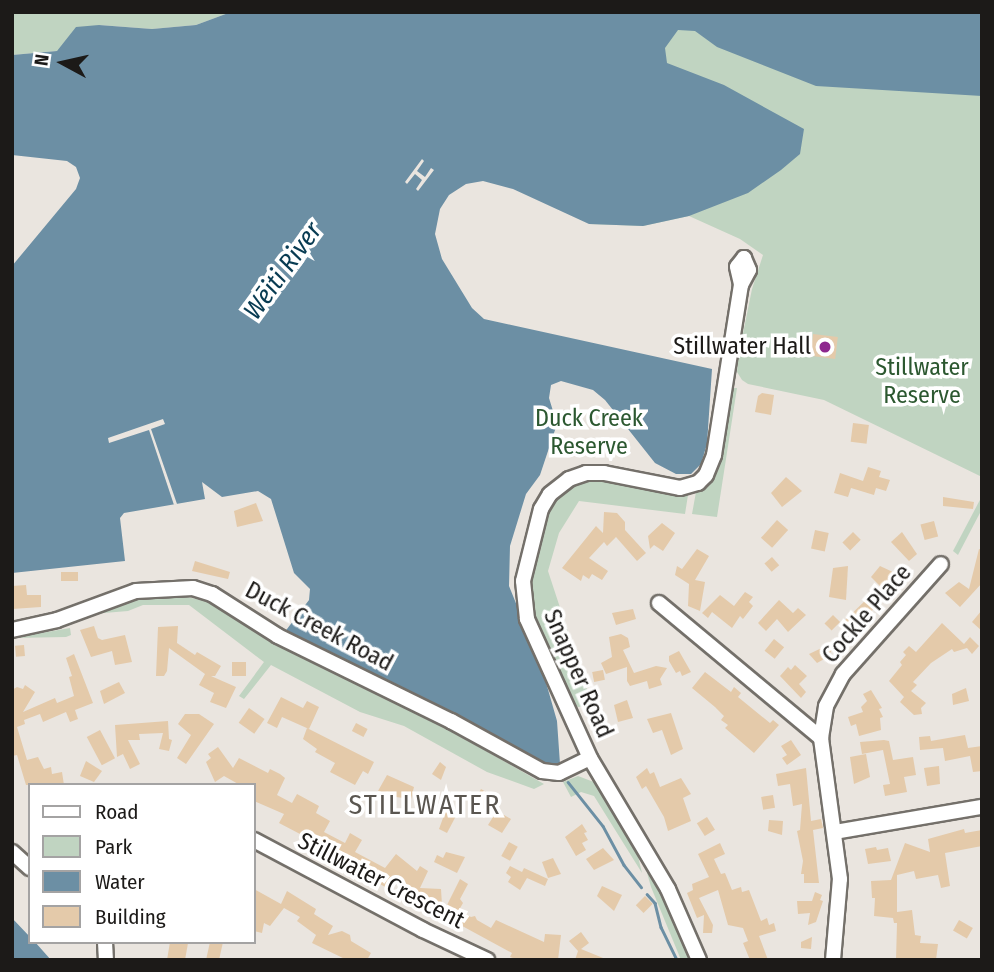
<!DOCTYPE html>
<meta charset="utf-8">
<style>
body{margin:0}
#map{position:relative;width:994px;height:972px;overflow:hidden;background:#eae5df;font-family:"Fira Sans Condensed",sans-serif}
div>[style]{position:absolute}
.green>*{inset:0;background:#c0d4c1}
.water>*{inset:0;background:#6c8fa4}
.pier>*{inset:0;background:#eae5df}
.stream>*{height:2.5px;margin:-1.25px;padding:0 1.25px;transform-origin:1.25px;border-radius:1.25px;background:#6c8fa4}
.building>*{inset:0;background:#e4caaa;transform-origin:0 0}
.roads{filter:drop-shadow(2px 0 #74706a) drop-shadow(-2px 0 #74706a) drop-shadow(0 2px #74706a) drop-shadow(0 -2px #74706a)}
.minor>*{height:14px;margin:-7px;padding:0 7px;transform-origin:7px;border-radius:7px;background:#fff}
.dots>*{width:19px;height:19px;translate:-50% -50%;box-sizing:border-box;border:4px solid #fff;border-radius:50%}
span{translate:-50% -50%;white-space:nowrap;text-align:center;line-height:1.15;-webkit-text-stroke:7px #fff;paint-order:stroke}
.poi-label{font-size:24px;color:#1c1a18}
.right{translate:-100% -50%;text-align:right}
.park-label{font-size:24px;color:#2c5830}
.street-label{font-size:24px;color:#1c1a18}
.water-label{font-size:26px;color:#083b52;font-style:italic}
.quarter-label{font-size:28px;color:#5a5650;letter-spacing:2px}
.frame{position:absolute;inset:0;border:14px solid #1c1a18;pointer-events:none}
.legend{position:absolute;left:28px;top:783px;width:228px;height:161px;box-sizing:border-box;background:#fff;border:2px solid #a4a3a3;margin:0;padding:9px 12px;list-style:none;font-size:21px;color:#1c1a18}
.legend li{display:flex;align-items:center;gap:14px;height:35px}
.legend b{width:35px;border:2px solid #a4a3a3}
.north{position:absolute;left:28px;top:28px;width:70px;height:70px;-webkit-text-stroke:5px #fff;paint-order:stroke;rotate:278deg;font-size:19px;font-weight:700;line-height:28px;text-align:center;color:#1c1a18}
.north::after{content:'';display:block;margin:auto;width:24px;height:32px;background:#1c1a18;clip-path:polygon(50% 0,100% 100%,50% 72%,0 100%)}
</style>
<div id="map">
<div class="green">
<div style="clip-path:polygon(12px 12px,231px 12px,196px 25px,152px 29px,99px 25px,57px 51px,12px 55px)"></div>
<div style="clip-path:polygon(648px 12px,982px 12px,982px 477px,824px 400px,748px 384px,742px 380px,737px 372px,739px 353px,752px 289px,763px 255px,740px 239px,689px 216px,643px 226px,589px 224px)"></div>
<div style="clip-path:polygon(731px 388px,737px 388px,717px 517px,692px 514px,696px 492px,712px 478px)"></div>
<div style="clip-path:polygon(588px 478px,632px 484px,666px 494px,688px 495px,685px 514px,579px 501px,559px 533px,548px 571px,592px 705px,578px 707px,571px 701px,529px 604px,528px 572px,550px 499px,572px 484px)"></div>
<div style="clip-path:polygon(982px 496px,982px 509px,958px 555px,953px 551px)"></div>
<div style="clip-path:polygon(181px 596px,207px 601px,272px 642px,428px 718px,544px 784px,534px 789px,487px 772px,404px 726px,360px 712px,271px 665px,244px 699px,239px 696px,264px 662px,189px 605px,143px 605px,128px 611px,92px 614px,144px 597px)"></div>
<div style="clip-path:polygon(70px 628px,71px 635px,66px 637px,12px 638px)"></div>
<div style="clip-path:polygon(578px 776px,599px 784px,635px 844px,642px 873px,594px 796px,581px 792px,571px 797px,563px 782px)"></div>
<div style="clip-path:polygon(642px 855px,654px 875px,692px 960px,681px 960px,651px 887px)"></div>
</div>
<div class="water">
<div style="clip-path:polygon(231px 12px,982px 12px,982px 96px,816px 86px,717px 47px,695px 31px,678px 30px,665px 48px,667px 63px,724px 85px,804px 129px,800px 154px,781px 170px,748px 193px,689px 216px,643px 226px,589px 224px,513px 189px,483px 181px,466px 184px,449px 195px,440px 209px,435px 234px,442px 259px,472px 308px,484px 319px,712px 369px,707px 444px,701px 464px,691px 474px,676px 474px,655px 463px,605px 400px,593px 390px,561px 381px,551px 385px,549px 398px,557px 424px,540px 475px,526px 494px,510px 546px,509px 586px,541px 665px,557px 721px,560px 764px,556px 766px,544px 767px,284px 633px,309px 600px,310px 589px,294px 573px,271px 499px,258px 491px,222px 497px,202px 482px,205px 499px,124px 513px,120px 518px,125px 561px,12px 573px,12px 266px,76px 189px,80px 178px,76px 167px,67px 161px,12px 155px,12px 55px,57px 51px,76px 27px,99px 25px,152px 29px,196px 25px)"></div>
<div style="clip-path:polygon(12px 918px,30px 937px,30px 942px,35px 942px,51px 960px,12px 960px)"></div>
</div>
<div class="pier">
<div style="clip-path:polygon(422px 159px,424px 161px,417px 171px,425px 177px,431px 168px,434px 170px,418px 191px,416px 189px,422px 180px,415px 174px,407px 184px,405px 182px)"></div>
<div style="clip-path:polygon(163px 419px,165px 424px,151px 429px,177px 504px,174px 505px,149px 430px,109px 443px,108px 438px)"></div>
</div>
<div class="stream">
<div style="left:568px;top:782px;width:56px;rotate:51.5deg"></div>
<div style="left:603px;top:826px;width:44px;rotate:61.7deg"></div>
<div style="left:624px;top:865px;width:28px;rotate:52deg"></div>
<div style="left:647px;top:894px;width:12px;rotate:48deg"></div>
<div style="left:655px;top:903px;width:25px;rotate:76deg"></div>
<div style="left:661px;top:927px;width:37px;rotate:64deg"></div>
</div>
<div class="building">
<div style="left:813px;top:334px;width:25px;height:22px;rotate:7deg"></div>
<div style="clip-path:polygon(762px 393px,774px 395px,771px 415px,755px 412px,758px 396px)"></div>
<div style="left:853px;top:423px;width:16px;height:19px;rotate:7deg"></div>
<div style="clip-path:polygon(868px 467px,881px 471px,879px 477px,890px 480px,886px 491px,876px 488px,874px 495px,851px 488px,848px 497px,834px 493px,840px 473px,863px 481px)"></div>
<div style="clip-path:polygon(786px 477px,802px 491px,782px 507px,771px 493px)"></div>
<div style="clip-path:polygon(943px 497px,974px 502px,973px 509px,943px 506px)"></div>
<div style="clip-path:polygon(256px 503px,263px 521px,237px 527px,234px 511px)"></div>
<div style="clip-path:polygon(604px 512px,617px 513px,625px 522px,625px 530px,646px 553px,637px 561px,616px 537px,607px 546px,604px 542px,589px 558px,608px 571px,602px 580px,592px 574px,589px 579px,583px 575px,581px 581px,562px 568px,596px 526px,603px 533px)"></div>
<div style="left:777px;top:520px;width:15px;height:24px;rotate:42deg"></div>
<div style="left:934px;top:521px;width:16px;height:14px;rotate:75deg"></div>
<div style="clip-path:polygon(662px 523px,675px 533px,663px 551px,654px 545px,650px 549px,648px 536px)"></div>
<div style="left:815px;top:530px;width:14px;height:19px;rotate:12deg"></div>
<div style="left:853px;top:532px;width:11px;height:15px;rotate:45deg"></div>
<div style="clip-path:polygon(902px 532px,917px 554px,909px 561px,891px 542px)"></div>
<div style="clip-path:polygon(697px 549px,709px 556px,695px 580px,705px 582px,700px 611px,688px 606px,689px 584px,675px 575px,677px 566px,682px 569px)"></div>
<div style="clip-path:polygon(979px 549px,982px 550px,982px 583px,960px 607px,945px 593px,959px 582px,969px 589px)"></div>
<div style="left:772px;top:557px;width:11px;height:10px;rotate:49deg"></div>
<div style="clip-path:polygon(195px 561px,230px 572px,228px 579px,192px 571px)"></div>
<div style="clip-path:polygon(848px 566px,846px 600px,829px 597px,833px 568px)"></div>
<div style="clip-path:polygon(880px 566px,895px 573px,882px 588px,871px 577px)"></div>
<div style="left:61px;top:572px;width:17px;height:9px"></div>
<div style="clip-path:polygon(26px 585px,27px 595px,41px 595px,41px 607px,12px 609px,12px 586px)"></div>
<div style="clip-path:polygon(745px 592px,753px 597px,749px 602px,753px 606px,743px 619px,740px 616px,732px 628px,712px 612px,708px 618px,702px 613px,720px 595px,734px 606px)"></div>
<div style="clip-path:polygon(871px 595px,879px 603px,850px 635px,840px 625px)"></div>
<div style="clip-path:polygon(779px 600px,793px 613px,798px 608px,806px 615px,788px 632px,777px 619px,766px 631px,758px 623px)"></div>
<div style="clip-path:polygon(633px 609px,636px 619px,616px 625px,612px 613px)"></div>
<div style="clip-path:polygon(982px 610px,982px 631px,972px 622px)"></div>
<div style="left:833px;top:615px;width:10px;height:12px;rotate:45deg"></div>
<div style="clip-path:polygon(942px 623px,964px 644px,970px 637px,979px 646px,972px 654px,967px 648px,954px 652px,952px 649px,931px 663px,913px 682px,917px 685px,911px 691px,926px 703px,921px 708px,922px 714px,914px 715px,900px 702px,904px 697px,889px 681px,902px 665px,900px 662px,906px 655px,903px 652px,909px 646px,916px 652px)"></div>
<div style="clip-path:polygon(94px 626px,98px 638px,102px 640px,125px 635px,132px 662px,115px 665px,112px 651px,91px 657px,80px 630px)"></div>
<div style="clip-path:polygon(178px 626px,177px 643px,195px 655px,197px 652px,221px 666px,215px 676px,211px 676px,236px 687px,226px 708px,210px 702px,214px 693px,199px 685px,205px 674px,169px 648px,167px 671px,164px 676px,156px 676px,158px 627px)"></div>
<div style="clip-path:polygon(621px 634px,628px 638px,630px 647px,623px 650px,634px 673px,656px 666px,667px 668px,660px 679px,662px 685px,649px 689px,647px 681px,630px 686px,627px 681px,627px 667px,606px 674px,601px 663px,612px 657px,609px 637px)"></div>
<div style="left:774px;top:639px;width:13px;height:15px;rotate:39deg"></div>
<div style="left:24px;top:645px;width:11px;height:9px;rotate:85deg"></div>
<div style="clip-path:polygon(828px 645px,833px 649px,826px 658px,817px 663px,809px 654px)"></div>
<div style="clip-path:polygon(679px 651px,691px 672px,682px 676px,680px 671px,676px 673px,669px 661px,669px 656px)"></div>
<div style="clip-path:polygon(74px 654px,93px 703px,75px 710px,78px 719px,70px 722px,66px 712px,43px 722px,40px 714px,24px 720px,25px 724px,17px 727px,27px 760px,38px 757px,44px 769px,51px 767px,52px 774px,62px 772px,64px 785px,26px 785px,17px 755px,12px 756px,12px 690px,17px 687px,23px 689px,25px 685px,35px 692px,23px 712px,55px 698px,57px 703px,74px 696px,69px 677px,72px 676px,66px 658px)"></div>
<div style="left:232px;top:662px;width:14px;height:14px"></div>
<div style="clip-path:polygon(795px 665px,807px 676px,799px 684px,806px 692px,801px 698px,780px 676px,788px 667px,791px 670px)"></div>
<div style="left:603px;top:670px;width:10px;height:11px;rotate:79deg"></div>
<div style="clip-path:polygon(705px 672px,731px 692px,734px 687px,741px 693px,738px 697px,770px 723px,773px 720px,779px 725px,754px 753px,725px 728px,728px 725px,721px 720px,724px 716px,715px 707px,692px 688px)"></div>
<div style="clip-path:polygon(119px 682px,125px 693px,104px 704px,100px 691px)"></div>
<div style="clip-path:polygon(966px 688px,969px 701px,953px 705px,952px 694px)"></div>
<div style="clip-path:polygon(871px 690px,882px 708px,879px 709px,883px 717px,880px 718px,881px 730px,859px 736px,856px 724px,851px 726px,848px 717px,863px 712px,861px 707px,867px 701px,863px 694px)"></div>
<div style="clip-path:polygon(281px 697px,303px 708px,307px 701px,319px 707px,309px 729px,282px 717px,277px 728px,267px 723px)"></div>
<div style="clip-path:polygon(627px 700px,633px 718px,618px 722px,614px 705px)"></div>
<div style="left:249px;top:708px;width:19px;height:18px;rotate:35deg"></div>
<div style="clip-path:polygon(671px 713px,683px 749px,671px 755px,662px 730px,653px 733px,647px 719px)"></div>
<div style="clip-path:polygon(185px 714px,199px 714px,214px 724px,186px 764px,177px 758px,191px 735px,178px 724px)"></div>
<div style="clip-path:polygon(168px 721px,169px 739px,172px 740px,169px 751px,159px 749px,163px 733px,139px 734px,140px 740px,128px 740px,140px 764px,130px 769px,123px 754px,117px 757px,115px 725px)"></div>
<div style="left:356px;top:723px;width:13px;height:9px;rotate:27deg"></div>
<div style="clip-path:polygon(307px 728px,374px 762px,368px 774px,363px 771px,355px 785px,330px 772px,335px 763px,315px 752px,317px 749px,303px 739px)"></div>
<div style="left:100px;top:730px;width:32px;height:15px;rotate:62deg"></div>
<div style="clip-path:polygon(965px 735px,968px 748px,982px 746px,982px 771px,973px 772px,970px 756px,945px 761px,943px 748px,920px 750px,919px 737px,930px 736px,931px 741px)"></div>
<div style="clip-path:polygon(791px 740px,801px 755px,787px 765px,782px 758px,787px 755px,781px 746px)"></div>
<div style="clip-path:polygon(884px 740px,889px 741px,893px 760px,913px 757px,916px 775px,904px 777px,907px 792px,885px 796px,883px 785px,890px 784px,883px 750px,862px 754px,860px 742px)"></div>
<div style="clip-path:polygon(218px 747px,233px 768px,239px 758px,268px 773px,270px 769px,280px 774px,285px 778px,277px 795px,292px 803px,297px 794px,319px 806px,316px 813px,330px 821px,324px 832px,345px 843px,350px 833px,362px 840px,355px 852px,385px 868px,396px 854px,417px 871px,420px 866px,428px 871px,420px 888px,441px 889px,442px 905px,425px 904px,425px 899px,396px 882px,392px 889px,387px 888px,317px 849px,319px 846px,299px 838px,300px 834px,279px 823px,284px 814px,254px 801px,254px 785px,240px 785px,224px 776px,215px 782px,206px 762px,211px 758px,208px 754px)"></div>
<div style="clip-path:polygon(866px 754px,870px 777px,854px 784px,850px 757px)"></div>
<div style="clip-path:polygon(86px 761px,102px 771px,94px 782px,80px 776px)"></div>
<div style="clip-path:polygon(440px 762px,446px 767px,441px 780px,432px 774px)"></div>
<div style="clip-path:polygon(939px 766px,940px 784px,927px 786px,924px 768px)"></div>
<div style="clip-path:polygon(647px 768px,650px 774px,654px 772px,660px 787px,681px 778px,691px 794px,683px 798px,691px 821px,668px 831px,664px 817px,646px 786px,642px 789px,636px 777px)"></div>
<div style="clip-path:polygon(806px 768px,811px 821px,821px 819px,823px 828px,813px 830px,819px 883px,804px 883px,804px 874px,801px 874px,803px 861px,797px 831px,800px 830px,802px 804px,793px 806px,790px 784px,778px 786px,776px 774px)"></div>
<div style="clip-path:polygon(387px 775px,414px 787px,411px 799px,396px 797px,394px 800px,378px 791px)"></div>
<div style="clip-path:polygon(481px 789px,495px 797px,486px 813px,476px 806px,479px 802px,475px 800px)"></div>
<div style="left:773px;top:795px;width:13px;height:12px;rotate:81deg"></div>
<div style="clip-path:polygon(447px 807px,457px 814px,447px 833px,439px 829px)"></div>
<div style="clip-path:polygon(504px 815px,511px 819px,502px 833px,488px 825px,493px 817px)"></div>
<div style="left:707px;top:817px;width:15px;height:12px;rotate:58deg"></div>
<div style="clip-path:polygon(769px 820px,783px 821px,782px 835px,768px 831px)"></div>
<div style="clip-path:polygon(582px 824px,587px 832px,584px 833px,588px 840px,582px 843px,586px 850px,576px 856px,565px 837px)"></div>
<div style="clip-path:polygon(964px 829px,965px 833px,982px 830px,982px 846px,945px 853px,950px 886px,941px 888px,938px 875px,916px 879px,914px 871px,897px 875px,897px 912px,912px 910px,915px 935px,921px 936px,920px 943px,938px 944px,936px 960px,896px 960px,897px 923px,894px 923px,893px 918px,874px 916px,875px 898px,872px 898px,871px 881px,891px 880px,905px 843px,930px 852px,928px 839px)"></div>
<div style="left:509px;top:842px;width:10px;height:16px;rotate:29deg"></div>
<div style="clip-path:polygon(720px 843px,725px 854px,714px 859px,721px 874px,725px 873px,732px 890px,741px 887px,742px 892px,749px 890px,761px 921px,767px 918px,769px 925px,774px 923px,776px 931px,759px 936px,768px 960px,750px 960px,743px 943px,748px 941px,743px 928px,728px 925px,718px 890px,699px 898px,713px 925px,712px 933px,703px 933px,704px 915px,697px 918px,687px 893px,693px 890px,692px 884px,709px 877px,698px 854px)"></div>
<div style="clip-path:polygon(876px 847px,877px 850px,888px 848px,891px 861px,868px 864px,865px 849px)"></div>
<div style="clip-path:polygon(603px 848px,614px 860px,594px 870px,586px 859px)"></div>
<div style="clip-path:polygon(446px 852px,465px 857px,457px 873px,434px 862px,437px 855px,443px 858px)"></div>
<div style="clip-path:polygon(553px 858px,561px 874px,548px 878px,542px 862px)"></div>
<div style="clip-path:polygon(510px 866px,522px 872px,524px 868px,548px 879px,545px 886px,527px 878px,520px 890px,508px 882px,511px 877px,506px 873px)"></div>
<div style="clip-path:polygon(460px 879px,468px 884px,460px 899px,463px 903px,459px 910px,471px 917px,475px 916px,477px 920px,491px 928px,496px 920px,544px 942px,545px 934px,561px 935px,558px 960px,519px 960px,510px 957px,512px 953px,442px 915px)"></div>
<div style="clip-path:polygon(602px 886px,622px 895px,614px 911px,597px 896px)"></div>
<div style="clip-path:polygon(254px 889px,281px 904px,287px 891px,316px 909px,314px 914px,333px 926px,328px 935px,342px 931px,350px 935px,351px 941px,371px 953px,367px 960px,347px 960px,312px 943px,316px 935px,297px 921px,300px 917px,284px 908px,270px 926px,264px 923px,262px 933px,254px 931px)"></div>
<div style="clip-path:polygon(815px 892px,822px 895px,820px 900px,823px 901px,816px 922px,808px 925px,810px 913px,798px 914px,797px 901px,812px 901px)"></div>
<div style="left:645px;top:896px;width:11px;height:13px;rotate:45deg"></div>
<div style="left:959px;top:920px;width:16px;height:12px;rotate:30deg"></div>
<div style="clip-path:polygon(581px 932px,589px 943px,581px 949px,608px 960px,575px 960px,578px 951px,569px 941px)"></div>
<div style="clip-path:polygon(812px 937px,811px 949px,801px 948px,801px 942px)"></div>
<div style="clip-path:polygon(170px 942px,188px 943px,185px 960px,167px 960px)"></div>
<div style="clip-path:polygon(210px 942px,223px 942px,219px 960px,206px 960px)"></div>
</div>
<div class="roads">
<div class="minor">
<div style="left:659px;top:603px;width:211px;rotate:39.8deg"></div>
<div style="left:12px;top:630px;width:46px;rotate:-12.5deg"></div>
<div style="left:57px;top:620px;width:84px;rotate:-20.2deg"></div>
<div style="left:136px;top:591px;width:57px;rotate:-3deg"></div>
<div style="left:193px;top:588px;width:20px;rotate:18deg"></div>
<div style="left:212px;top:594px;width:78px;rotate:32.5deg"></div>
<div style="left:278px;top:636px;width:193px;rotate:26.2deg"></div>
<div style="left:451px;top:721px;width:104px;rotate:28.8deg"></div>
<div style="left:542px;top:771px;width:17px;rotate:7deg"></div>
<div style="left:559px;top:773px;width:34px;rotate:-26deg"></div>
<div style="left:835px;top:832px;width:149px;rotate:-9.7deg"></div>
<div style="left:254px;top:840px;width:191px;rotate:28deg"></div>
<div style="left:423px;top:930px;width:71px;rotate:25.1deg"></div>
<div style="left:12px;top:852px;width:24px;rotate:42deg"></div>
<div style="left:105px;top:942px;width:18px;rotate:87deg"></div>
<div style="left:699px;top:960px;width:77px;rotate:-113.6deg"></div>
<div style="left:668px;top:889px;width:152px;rotate:-120.8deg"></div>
<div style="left:590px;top:758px;width:153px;rotate:-114.4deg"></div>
<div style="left:527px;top:619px;width:38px;rotate:-96deg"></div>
<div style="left:523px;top:581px;width:74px;rotate:-76deg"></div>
<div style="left:541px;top:509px;width:17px;rotate:-59deg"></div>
<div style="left:550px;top:494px;width:24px;rotate:-38deg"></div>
<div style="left:569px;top:479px;width:18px;rotate:-19deg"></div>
<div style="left:586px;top:473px;width:18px"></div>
<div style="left:604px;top:473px;width:77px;rotate:11.2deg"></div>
<div style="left:680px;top:488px;width:19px;rotate:-16deg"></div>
<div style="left:698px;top:483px;width:11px;rotate:-45deg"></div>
<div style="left:706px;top:475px;width:22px;rotate:-68deg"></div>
<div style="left:714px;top:455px;width:172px;rotate:-81deg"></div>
<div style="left:741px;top:285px;width:17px;rotate:-62deg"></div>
<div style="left:749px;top:270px;width:13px;rotate:-113deg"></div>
<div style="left:744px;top:258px;width:11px;rotate:128deg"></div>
<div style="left:737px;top:267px;width:18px;rotate:77deg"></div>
<div style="left:833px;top:960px;width:81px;rotate:-85.1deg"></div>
<div style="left:840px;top:879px;width:142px;rotate:-97.7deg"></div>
<div style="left:821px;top:738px;width:32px;rotate:-81deg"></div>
<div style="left:826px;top:706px;width:36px;rotate:-62deg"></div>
<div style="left:843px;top:674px;width:147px;rotate:-48.3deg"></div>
</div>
</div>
<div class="dots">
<div style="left:825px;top:347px;background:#8d278d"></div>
</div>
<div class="poi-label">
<span class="right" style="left:811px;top:347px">Stillwater Hall</span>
</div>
<div class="park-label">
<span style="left:922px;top:382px">Stillwater<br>Reserve</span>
<span style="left:589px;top:433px">Duck Creek<br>Reserve</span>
</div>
<div class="street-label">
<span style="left:867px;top:614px;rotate:-49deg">Cockle Place</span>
<span style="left:319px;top:627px;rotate:28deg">Duck Creek Road</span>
<span style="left:578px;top:674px;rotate:66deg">Snapper Road</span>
<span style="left:381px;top:881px;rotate:27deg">Stillwater Crescent</span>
</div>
<div class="water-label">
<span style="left:283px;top:271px;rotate:-54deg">Wēiti River</span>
</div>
<div class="quarter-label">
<span style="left:425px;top:805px">STILLWATER</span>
</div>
<div class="frame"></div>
<ul class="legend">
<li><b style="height:9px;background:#fff"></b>Road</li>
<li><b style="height:19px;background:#c0d4c1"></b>Park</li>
<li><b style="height:19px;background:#6c8fa4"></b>Water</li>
<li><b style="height:19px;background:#e4caaa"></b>Building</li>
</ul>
<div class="north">N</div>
</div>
